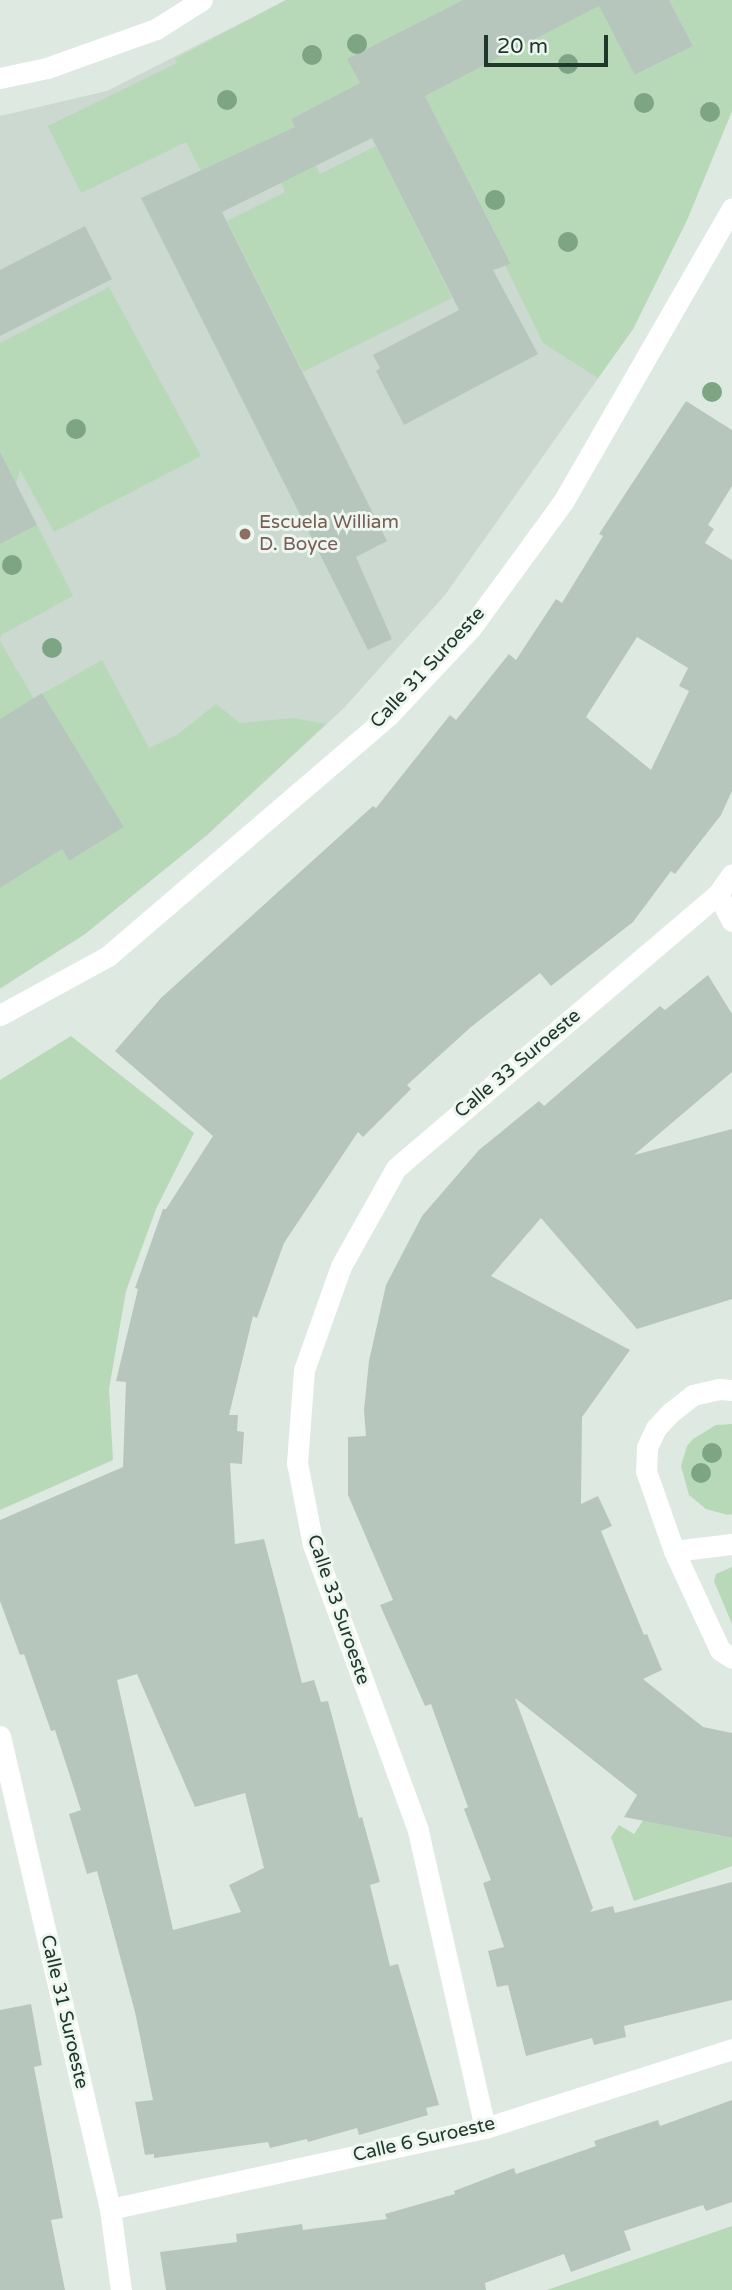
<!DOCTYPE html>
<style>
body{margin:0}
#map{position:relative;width:732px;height:2290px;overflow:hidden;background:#dee9e1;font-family:"Varela Round",sans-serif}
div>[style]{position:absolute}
.built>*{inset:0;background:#ccd9d0}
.green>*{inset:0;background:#b7d9b8}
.building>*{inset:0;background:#b7c6bd}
.minor>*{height:21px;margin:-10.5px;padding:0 10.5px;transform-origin:10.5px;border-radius:10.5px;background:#fff}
.trees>*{width:20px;height:20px;margin:-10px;border-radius:50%;background:#7da483}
.dots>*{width:19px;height:19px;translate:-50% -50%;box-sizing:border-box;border:4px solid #eef6f0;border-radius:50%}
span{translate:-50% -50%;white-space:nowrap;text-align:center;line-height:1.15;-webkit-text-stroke:6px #eef6f0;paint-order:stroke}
.education-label{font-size:19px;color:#785e54}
.left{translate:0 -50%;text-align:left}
.street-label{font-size:19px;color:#20382c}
.scale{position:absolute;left:484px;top:35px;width:124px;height:32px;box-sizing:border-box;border:4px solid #20382c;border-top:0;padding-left:9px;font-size:21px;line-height:24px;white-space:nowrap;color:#20382c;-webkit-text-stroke:5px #eef6f0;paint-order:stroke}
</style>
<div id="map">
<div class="built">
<div style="clip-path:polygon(286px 0,732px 0,732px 111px,687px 220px,633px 329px,445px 595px,344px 708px,207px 835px,85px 934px,0 989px,0 116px,107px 91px)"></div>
</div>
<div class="green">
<div style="clip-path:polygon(286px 0,463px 0,348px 59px,363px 89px,345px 91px,291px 119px,320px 174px,376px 146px,452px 298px,303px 372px,227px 221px,285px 192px,281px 182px,201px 171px,186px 142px,81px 193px,48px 126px,177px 63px,175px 59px)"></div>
<div style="clip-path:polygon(669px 0,732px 0,732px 111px,687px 220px,633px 329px,598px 378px,543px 343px,505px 265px,511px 263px,425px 96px,599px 6px,636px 75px,693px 46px)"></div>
<div style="clip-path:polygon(109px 287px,201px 456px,54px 532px,20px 470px,16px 484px,0 492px,0 343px)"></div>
<div style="clip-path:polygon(37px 525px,73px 596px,1px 635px,0 641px,34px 699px,0 719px,0 544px)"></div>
<div style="clip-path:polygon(102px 660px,149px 748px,177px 735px,216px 704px,240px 723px,293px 718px,326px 724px,207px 835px,85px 934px,0 988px,0 749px,69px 861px,124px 827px,42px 694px)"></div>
<div style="clip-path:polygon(71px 1036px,194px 1133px,156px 1209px,126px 1291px,109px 1389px,113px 1460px,0 1510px,0 1080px)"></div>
<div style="clip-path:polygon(732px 1424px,732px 1514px,728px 1515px,706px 1509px,689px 1495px,681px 1466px,687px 1446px,693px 1439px,716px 1425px)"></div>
<div style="clip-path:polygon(732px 1567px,732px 1624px,714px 1581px,716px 1574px)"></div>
<div style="clip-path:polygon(652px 1807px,695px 1831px,732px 1838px,732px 1866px,634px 1901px,611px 1837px,619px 1825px,634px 1834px)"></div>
<div style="clip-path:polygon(732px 2226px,732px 2290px,547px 2290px)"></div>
</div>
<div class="building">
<div style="clip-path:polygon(463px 0,669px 0,693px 46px,635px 75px,599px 6px,425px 96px,511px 264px,493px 270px,538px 354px,404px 425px,376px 371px,380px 368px,373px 355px,459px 310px,372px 138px,222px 212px,387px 541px,356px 557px,392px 639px,368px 650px,141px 198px,295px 127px,291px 119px,360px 83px,347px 59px)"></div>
<div style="clip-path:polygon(85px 226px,112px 279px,0 336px,0 270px)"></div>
<div style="clip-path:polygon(evenodd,686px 401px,732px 430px,732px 486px,708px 525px,714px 529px,705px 543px,732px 560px,732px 791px,721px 815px,675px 874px,671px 871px,633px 922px,551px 986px,540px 973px,471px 1027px,407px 1085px,411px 1089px,363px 1137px,358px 1132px,284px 1243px,257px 1318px,253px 1316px,229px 1415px,238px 1415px,237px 1431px,244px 1432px,242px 1464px,230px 1463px,235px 1544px,264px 1539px,302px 1683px,314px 1680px,321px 1702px,328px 1701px,359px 1818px,362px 1817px,380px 1882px,370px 1885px,390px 1966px,398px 1964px,439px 2105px,426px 2108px,428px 2115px,359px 2135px,357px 2128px,308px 2142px,307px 2139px,270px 2148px,268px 2142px,154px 2158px,154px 2154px,145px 2155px,135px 2102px,153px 2100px,135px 2012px,97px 1871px,87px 1874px,69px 1814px,81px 1810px,55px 1730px,51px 1731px,24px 1654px,20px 1655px,0 1601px,0 1520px,123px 1467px,126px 1382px,116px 1381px,138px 1289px,135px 1288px,163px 1209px,166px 1209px,213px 1136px,115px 1051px,161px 998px,373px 806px,376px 808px,450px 715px,456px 720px,509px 654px,516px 660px,556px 599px,562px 603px,603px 536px,599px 534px,686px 401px,637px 637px,688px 668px,679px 686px,689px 691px,651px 770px,586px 717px,637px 637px,686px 401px,137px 1674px,195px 1807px,245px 1793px,264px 1868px,229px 1885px,241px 1912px,173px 1930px,117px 1680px,137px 1674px)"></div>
<div style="clip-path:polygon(0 452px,37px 525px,0 544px)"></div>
<div style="clip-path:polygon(42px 693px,124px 827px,69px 861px,62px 849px,0 888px,0 719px)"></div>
<div style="clip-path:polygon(708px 975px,732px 1014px,732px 1072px,634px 1155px,732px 1129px,732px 1299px,637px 1329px,541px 1218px,491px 1276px,630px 1350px,582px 1417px,581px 1504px,598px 1496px,612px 1526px,601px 1531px,644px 1635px,647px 1634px,662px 1670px,643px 1679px,703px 1727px,732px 1733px,732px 1838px,624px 1817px,637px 1795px,515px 1698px,593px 1908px,590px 1912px,613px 1906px,615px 1913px,732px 1882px,732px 2000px,624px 2026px,626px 2037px,594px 2045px,592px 2038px,526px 2056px,508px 1985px,497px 1987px,488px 1951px,504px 1947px,483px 1883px,491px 1880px,464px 1809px,468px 1807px,431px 1704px,425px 1706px,380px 1605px,393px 1600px,348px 1495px,348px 1437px,366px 1436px,364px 1410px,369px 1361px,386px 1285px,422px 1216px,479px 1150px,539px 1101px,544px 1106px,660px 1006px,665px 1010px)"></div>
<div style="clip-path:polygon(31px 2004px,42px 2065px,34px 2067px,63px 2218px,51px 2220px,65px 2290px,0 2290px,0 2010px)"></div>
<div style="clip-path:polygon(732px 2100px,732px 2202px,706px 2211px,703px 2205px,624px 2231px,631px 2250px,571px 2272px,564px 2254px,485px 2283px,486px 2290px,166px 2290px,160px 2252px,237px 2242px,236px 2234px,302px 2224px,303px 2230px,387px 2219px,385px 2214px,455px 2194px,454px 2191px,514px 2168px,516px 2174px,596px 2146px,594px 2141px,658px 2120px,660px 2126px)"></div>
</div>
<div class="minor">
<div style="left:0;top:78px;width:48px;rotate:-12deg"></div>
<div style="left:47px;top:68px;width:116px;rotate:-19.7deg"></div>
<div style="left:156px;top:29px;width:54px;rotate:-32.2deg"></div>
<div style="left:718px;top:894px;width:30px;rotate:63deg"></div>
<div style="left:0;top:1015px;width:123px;rotate:-28.6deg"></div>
<div style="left:108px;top:956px;width:369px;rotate:-40.6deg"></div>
<div style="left:388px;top:716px;width:120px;rotate:-46.7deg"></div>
<div style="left:470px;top:629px;width:157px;rotate:-53.8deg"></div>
<div style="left:563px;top:502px;width:339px;rotate:-60.1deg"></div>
<div style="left:732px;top:1390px;width:13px;rotate:-176deg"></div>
<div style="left:719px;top:1389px;width:27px;rotate:167deg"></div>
<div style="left:693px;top:1395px;width:28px;rotate:142deg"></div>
<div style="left:671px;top:1412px;width:22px;rotate:133deg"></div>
<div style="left:656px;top:1428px;width:21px;rotate:115deg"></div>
<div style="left:647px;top:1447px;width:24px;rotate:92deg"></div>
<div style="left:646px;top:1471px;width:85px;rotate:70.7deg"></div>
<div style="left:674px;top:1551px;width:109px;rotate:65.1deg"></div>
<div style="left:720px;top:1650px;width:14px;rotate:34deg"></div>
<div style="left:674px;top:1551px;width:58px;rotate:-6.9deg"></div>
<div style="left:0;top:1736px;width:486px;rotate:76.9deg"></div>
<div style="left:110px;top:2209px;width:82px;rotate:82.3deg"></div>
<div style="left:485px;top:2128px;width:305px;rotate:-102.7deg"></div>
<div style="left:418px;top:1830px;width:304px;rotate:-110.2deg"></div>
<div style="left:313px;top:1545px;width:84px;rotate:-101deg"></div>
<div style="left:297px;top:1463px;width:93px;rotate:-85.7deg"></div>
<div style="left:304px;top:1370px;width:110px;rotate:-70.4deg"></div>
<div style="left:341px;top:1266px;width:112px;rotate:-60.7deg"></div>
<div style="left:396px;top:1168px;width:423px;rotate:-40.4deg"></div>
<div style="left:718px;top:894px;width:24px;rotate:-55deg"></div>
<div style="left:110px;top:2209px;width:384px;rotate:-12.2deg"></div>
<div style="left:485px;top:2128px;width:259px;rotate:-17.7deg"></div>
</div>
<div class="trees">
<div style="left:357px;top:44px"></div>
<div style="left:312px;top:55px"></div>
<div style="left:568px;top:64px"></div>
<div style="left:227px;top:100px"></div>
<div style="left:644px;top:103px"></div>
<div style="left:710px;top:112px"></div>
<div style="left:495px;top:200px"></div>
<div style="left:568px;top:242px"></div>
<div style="left:712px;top:392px"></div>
<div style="left:76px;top:429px"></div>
<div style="left:12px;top:565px"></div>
<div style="left:52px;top:648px"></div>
<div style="left:712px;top:1453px"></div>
<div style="left:701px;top:1473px"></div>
</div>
<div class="dots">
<div style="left:245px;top:534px;background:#8d6e63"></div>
</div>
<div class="education-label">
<span class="left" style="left:259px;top:534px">Escuela William<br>D. Boyce</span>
</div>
<div class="street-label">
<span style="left:428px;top:668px;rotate:-47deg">Calle 31 Suroeste</span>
<span style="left:518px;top:1064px;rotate:-40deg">Calle 33 Suroeste</span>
<span style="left:338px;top:1610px;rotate:71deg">Calle 33 Suroeste</span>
<span style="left:64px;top:2012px;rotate:77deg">Calle 31 Suroeste</span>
<span style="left:424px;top:2140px;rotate:-13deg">Calle 6 Suroeste</span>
</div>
<div class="scale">20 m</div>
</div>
